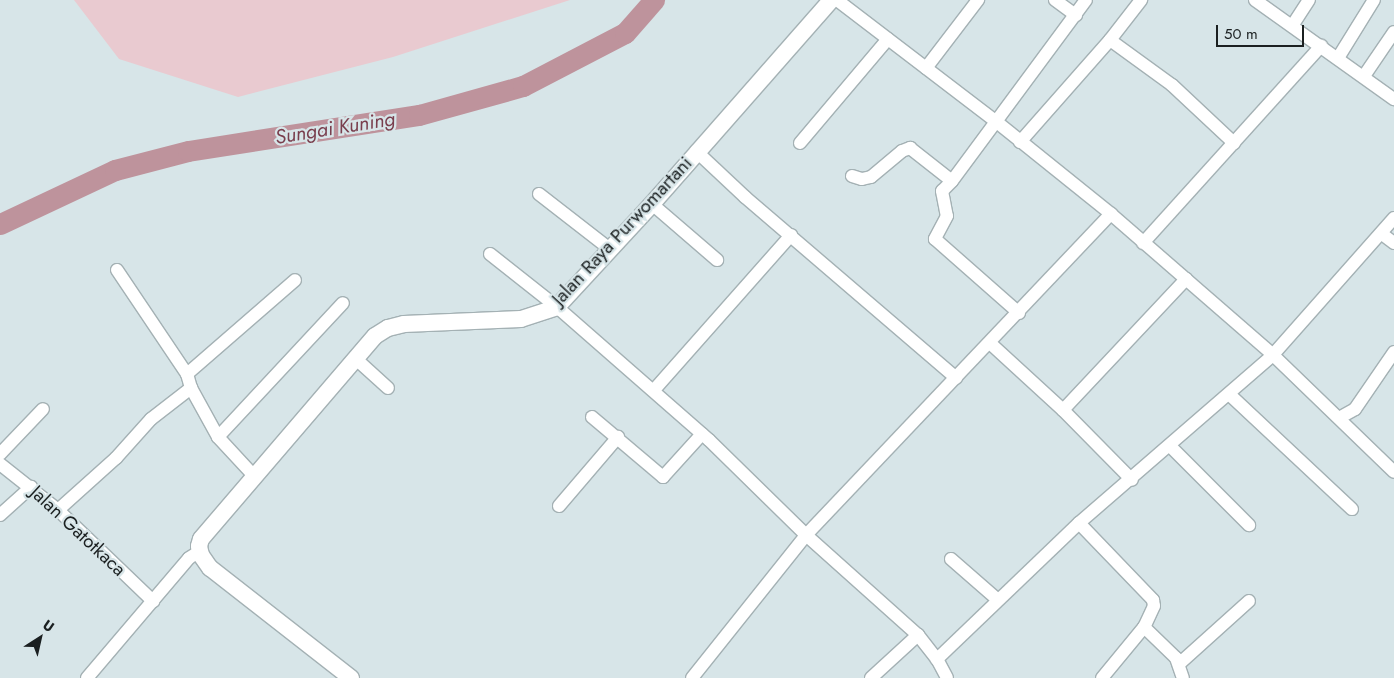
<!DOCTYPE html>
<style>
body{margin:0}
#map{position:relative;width:1394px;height:678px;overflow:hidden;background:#d7e5e8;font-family:Jost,sans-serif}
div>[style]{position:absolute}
.green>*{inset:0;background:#e9cad0}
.river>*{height:21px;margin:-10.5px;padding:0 10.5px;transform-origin:10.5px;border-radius:10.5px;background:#be939c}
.roads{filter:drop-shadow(1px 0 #a4b1b4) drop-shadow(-1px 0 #a4b1b4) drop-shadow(0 1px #a4b1b4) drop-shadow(0 -1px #a4b1b4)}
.minor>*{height:12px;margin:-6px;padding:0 6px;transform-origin:6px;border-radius:6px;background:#fff}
.tertiary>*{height:16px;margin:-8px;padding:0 8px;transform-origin:8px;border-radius:8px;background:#fff}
span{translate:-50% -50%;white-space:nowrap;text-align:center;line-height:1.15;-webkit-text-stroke:4.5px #d7e5e8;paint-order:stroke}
.street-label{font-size:19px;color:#1b2021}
.water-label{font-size:20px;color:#793e4d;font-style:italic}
.north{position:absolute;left:15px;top:613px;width:50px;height:50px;-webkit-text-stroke:4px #d7e5e8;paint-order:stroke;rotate:35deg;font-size:14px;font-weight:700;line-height:20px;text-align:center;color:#1b2021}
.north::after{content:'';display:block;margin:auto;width:18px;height:22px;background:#1b2021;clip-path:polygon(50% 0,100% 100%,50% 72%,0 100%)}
.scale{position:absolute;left:1216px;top:25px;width:88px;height:22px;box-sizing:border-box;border:2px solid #1b2021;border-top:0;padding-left:6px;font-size:15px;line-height:18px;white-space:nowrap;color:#1b2021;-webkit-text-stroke:4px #d7e5e8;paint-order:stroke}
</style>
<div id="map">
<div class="green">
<div style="clip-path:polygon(74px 0,570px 0,393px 57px,238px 97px,119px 59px)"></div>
</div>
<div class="river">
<div style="left:0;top:224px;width:127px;rotate:-25.2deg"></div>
<div style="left:115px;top:170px;width:75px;rotate:-14.6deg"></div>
<div style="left:188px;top:151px;width:234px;rotate:-8.9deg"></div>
<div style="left:419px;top:115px;width:108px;rotate:-15.6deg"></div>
<div style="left:523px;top:86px;width:115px;rotate:-27.5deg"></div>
<div style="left:625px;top:33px;width:44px;rotate:-48.7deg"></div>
</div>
<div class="roads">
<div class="minor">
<div style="left:837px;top:0;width:203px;rotate:37.4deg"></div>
<div style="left:998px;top:123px;width:145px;rotate:38.8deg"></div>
<div style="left:1111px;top:214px;width:215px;rotate:41deg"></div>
<div style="left:1273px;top:355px;width:257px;rotate:139.1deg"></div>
<div style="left:1079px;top:523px;width:197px;rotate:136.2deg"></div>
<div style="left:1055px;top:0;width:26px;rotate:36deg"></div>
<div style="left:1255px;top:0;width:171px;rotate:35.5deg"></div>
<div style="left:1292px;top:26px;width:31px;rotate:-57deg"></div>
<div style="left:1110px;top:40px;width:77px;rotate:36deg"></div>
<div style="left:1172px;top:85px;width:85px;rotate:43.1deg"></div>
<div style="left:1338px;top:58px;width:68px;rotate:-58.2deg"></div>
<div style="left:926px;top:68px;width:86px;rotate:-52.6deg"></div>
<div style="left:1364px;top:76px;width:53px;rotate:-55.7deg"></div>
<div style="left:1020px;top:142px;width:136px;rotate:-48.6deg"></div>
<div style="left:1110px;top:40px;width:51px;rotate:-52.2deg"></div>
<div style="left:800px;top:143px;width:136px;rotate:-49.8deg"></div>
<div style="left:696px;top:151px;width:67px;rotate:43.2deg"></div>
<div style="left:745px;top:197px;width:278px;rotate:40.6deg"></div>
<div style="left:852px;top:176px;width:10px;rotate:17deg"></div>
<div style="left:862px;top:179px;width:9px;rotate:-13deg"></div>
<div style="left:871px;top:177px;width:40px;rotate:-40deg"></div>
<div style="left:902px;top:151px;width:9px;rotate:-21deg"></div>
<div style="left:910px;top:148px;width:53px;rotate:38.2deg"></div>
<div style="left:952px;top:181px;width:225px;rotate:-53.5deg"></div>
<div style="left:952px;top:181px;width:14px;rotate:135deg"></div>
<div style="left:942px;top:191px;width:25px;rotate:79deg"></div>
<div style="left:947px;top:216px;width:26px;rotate:118deg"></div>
<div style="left:935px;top:239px;width:112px;rotate:41.4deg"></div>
<div style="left:539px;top:194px;width:90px;rotate:37.8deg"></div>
<div style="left:652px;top:204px;width:86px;rotate:40.7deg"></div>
<div style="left:1394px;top:218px;width:183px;rotate:131.5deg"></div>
<div style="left:1273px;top:355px;width:168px;rotate:44deg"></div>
<div style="left:1382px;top:234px;width:15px;rotate:37deg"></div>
<div style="left:1143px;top:243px;width:266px;rotate:-47.9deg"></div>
<div style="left:490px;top:254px;width:85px;rotate:38.3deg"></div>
<div style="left:557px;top:307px;width:202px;rotate:41.2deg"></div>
<div style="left:709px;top:440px;width:136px;rotate:44.4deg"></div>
<div style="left:806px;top:535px;width:150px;rotate:41.8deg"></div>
<div style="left:918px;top:635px;width:31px;rotate:52deg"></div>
<div style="left:937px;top:659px;width:21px;rotate:62deg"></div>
<div style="left:117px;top:270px;width:125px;rotate:56.1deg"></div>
<div style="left:187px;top:374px;width:15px;rotate:74deg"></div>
<div style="left:191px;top:388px;width:56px;rotate:61.1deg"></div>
<div style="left:991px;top:344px;width:98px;rotate:42.5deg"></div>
<div style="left:1063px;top:410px;width:98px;rotate:45.4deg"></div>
<div style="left:356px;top:359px;width:43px;rotate:42.2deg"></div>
<div style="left:187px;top:374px;width:143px;rotate:-41deg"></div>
<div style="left:654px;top:390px;width:207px;rotate:-48.5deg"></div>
<div style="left:1230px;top:395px;width:167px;rotate:43.1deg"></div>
<div style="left:1063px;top:410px;width:180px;rotate:-46.8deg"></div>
<div style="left:592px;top:417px;width:93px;rotate:40.2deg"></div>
<div style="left:663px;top:477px;width:58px;rotate:-47.8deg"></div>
<div style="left:1339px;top:418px;width:18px;rotate:-29deg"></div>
<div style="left:1355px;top:409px;width:69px;rotate:-55.6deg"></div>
<div style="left:1170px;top:446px;width:112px;rotate:45deg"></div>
<div style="left:0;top:454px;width:62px;rotate:-46.3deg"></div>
<div style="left:0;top:464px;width:74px;rotate:38.4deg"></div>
<div style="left:58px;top:510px;width:132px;rotate:43.8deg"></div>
<div style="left:255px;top:477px;width:54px;rotate:-132.8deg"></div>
<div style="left:218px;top:437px;width:183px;rotate:-47deg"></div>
<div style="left:559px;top:506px;width:91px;rotate:-49.5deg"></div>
<div style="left:58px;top:510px;width:78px;rotate:-41.9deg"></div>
<div style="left:116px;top:458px;width:52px;rotate:-48.1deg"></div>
<div style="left:151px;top:419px;width:51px;rotate:-37.8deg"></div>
<div style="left:0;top:515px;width:42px;rotate:-42.1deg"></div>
<div style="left:1079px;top:523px;width:107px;rotate:46.1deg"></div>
<div style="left:1153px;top:600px;width:6px;rotate:81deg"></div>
<div style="left:1154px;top:606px;width:23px;rotate:115deg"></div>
<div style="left:951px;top:559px;width:62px;rotate:41.1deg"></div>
<div style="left:1179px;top:664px;width:94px;rotate:-42deg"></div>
<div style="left:87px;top:678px;width:157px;rotate:-49.6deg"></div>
<div style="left:189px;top:558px;width:13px;rotate:-32deg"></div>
<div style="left:692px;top:678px;width:183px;rotate:-51.4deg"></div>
<div style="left:806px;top:535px;width:443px;rotate:-46.5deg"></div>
<div style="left:871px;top:678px;width:64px;rotate:-42.5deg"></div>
<div style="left:1102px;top:678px;width:66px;rotate:-50.5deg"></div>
<div style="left:1144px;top:627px;width:45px;rotate:44.1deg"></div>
<div style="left:1176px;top:658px;width:21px;rotate:71deg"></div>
</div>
<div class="tertiary">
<div style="left:351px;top:678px;width:179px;rotate:-142deg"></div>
<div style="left:210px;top:568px;width:16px;rotate:-125deg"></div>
<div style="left:201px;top:555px;width:9px;rotate:-103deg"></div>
<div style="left:199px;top:546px;width:7px;rotate:-74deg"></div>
<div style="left:201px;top:539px;width:267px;rotate:-49.4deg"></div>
<div style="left:375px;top:336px;width:15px;rotate:-32deg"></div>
<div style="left:388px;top:328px;width:16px;rotate:-14deg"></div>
<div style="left:404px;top:324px;width:117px;rotate:-2.4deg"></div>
<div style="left:521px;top:319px;width:38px;rotate:-18deg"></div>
<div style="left:557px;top:307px;width:140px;rotate:-47.3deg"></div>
<div style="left:652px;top:204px;width:271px;rotate:-48.7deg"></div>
</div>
</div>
<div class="street-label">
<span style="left:622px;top:231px;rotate:-47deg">Jalan Raya Purwomartani</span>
<span style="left:78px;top:531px;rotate:43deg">Jalan Gatotkaca</span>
</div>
<div class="water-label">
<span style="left:335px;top:128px;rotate:-9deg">Sungai Kuning</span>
</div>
<div class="north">U</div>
<div class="scale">50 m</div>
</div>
